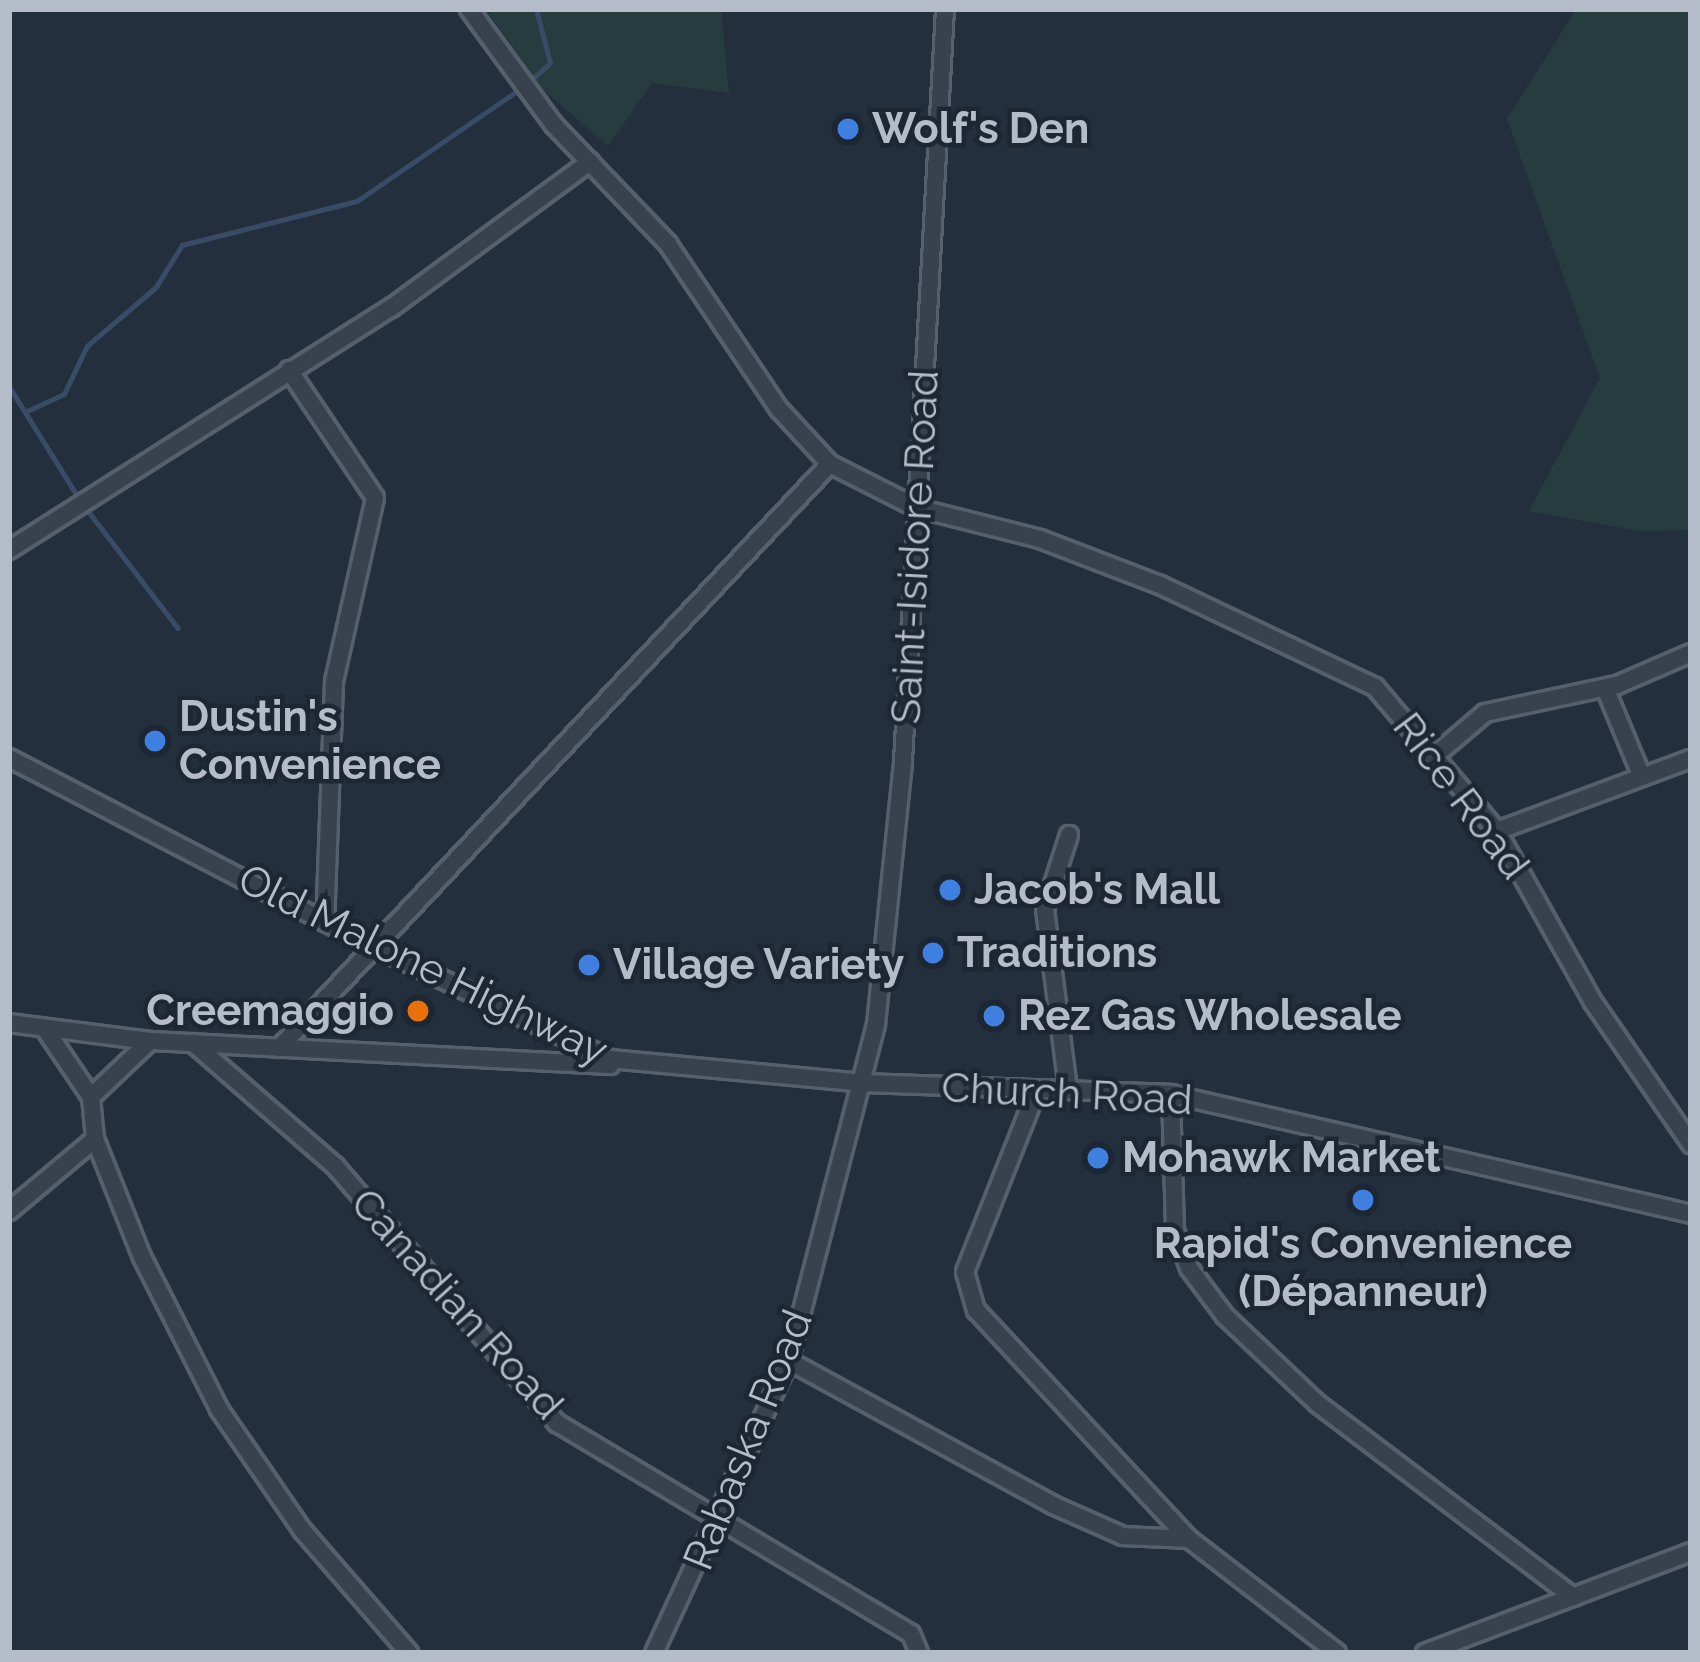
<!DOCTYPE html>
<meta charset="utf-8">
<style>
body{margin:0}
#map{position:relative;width:1700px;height:1662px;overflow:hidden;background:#242f3e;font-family:Raleway,sans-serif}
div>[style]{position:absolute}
.green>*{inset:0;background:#263c3f}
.stream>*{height:4.5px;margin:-2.25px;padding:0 2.25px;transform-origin:2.25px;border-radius:2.25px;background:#394c67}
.roads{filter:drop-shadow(3px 0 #565f6c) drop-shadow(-3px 0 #565f6c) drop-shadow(0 3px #565f6c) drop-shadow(0 -3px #565f6c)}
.minor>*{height:16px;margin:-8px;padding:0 8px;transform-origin:8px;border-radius:8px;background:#38414e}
.dots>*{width:33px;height:33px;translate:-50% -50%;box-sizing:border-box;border:6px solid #1d2633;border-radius:50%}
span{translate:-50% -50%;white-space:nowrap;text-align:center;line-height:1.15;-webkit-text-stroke:9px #1d2633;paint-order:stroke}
.poi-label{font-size:42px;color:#b4bcc9;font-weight:700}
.left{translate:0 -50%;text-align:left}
.right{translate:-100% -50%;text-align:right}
.street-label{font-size:42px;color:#b4bcc9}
.frame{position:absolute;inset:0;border:12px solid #b4bcc9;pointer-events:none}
</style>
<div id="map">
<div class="green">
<div style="clip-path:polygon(486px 9px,721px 9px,729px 93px,652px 83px,608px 146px,538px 85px)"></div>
<div style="clip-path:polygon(1576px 9px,1691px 9px,1691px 530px,1639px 531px,1529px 511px,1600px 378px,1507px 119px)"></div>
</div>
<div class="stream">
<div style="left:529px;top:82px;width:28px;rotate:-42deg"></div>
<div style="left:550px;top:63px;width:56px;rotate:-104.5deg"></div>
<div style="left:9px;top:386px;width:125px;rotate:58.1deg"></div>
<div style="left:25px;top:412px;width:43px;rotate:-24.8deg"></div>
<div style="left:64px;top:394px;width:53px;rotate:-64.4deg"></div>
<div style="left:87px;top:346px;width:91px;rotate:-40.5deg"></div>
<div style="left:156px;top:287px;width:49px;rotate:-58.2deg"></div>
<div style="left:182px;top:245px;width:180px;rotate:-14.1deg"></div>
<div style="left:357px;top:201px;width:198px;rotate:-34.5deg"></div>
<div style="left:89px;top:512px;width:146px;rotate:52.5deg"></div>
</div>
<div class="roads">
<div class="minor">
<div style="left:469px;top:9px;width:144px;rotate:53.8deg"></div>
<div style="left:554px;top:125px;width:165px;rotate:46.2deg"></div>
<div style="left:668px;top:244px;width:199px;rotate:56.1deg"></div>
<div style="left:779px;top:409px;width:75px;rotate:47.2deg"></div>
<div style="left:830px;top:464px;width:97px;rotate:26.8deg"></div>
<div style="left:917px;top:508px;width:127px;rotate:14.1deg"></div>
<div style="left:1040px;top:539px;width:129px;rotate:21deg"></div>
<div style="left:1160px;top:585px;width:238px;rotate:25.4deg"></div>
<div style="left:1375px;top:687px;width:189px;rotate:49.7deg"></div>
<div style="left:1497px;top:831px;width:196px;rotate:60.7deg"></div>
<div style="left:1593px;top:1002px;width:173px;rotate:55.4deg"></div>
<div style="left:289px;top:370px;width:154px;rotate:56.1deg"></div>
<div style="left:375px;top:498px;width:189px;rotate:102.6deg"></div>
<div style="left:334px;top:682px;width:240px;rotate:92.1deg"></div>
<div style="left:9px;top:550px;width:452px;rotate:-32.4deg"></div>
<div style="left:391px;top:308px;width:247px;rotate:-36.3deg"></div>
<div style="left:1605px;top:688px;width:96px;rotate:67.4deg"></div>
<div style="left:1438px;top:753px;width:62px;rotate:-40.4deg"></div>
<div style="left:1485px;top:713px;width:135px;rotate:-12deg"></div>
<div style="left:1617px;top:685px;width:81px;rotate:-23.4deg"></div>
<div style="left:9px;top:758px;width:409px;rotate:27.4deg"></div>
<div style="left:372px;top:946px;width:263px;rotate:25.4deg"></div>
<div style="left:610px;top:1059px;width:254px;rotate:5.4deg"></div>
<div style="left:863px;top:1083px;width:308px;rotate:2deg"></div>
<div style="left:1171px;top:1094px;width:534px;rotate:12.99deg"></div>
<div style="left:1497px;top:831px;width:207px;rotate:-20.4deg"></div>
<div style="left:9px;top:1023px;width:142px;rotate:7.3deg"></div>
<div style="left:150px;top:1041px;width:461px;rotate:3deg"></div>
<div style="left:45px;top:1029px;width:82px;rotate:55.9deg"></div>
<div style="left:150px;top:1041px;width:81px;rotate:136.5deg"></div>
<div style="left:91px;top:1097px;width:42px;rotate:84.6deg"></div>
<div style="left:95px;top:1139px;width:127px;rotate:68.3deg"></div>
<div style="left:142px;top:1257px;width:170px;rotate:63.1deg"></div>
<div style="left:219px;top:1409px;width:148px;rotate:55.5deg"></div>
<div style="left:303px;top:1531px;width:162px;rotate:49deg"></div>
<div style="left:193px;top:1043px;width:188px;rotate:40.9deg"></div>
<div style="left:335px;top:1166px;width:340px;rotate:49.2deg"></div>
<div style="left:557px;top:1423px;width:412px;rotate:30.8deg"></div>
<div style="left:911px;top:1634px;width:21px;rotate:67deg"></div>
<div style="left:279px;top:1048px;width:803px;rotate:-46.67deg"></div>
<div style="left:1068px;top:1089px;width:181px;rotate:-97.3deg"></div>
<div style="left:1045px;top:909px;width:78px;rotate:-72deg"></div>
<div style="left:1037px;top:1090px;width:196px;rotate:111.6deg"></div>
<div style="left:965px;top:1272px;width:40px;rotate:74deg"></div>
<div style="left:976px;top:1310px;width:313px;rotate:47.1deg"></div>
<div style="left:1189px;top:1539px;width:187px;rotate:37.6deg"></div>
<div style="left:1171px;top:1094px;width:136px;rotate:88.3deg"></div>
<div style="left:1175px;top:1230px;width:40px;rotate:69.8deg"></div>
<div style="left:1189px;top:1268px;width:60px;rotate:53.1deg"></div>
<div style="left:1225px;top:1316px;width:128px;rotate:43.4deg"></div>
<div style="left:1318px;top:1404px;width:320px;rotate:37.1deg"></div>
<div style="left:9px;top:1211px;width:112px;rotate:-39.9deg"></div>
<div style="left:789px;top:1361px;width:301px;rotate:28.6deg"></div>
<div style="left:1053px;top:1505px;width:77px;rotate:23.9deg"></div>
<div style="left:1123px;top:1536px;width:66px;rotate:2.6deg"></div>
<div style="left:654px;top:1653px;width:322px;rotate:-65.2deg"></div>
<div style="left:789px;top:1361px;width:348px;rotate:-75.5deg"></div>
<div style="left:876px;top:1024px;width:264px;rotate:-84.1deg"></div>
<div style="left:903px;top:761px;width:753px;rotate:-86.8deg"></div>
<div style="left:1425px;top:1653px;width:285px;rotate:-20.8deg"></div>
</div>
</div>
<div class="dots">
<div style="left:848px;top:129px;background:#3f7fe0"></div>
<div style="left:155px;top:741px;background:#3f7fe0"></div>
<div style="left:950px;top:890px;background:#3f7fe0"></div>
<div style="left:933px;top:953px;background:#3f7fe0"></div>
<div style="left:589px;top:965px;background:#3f7fe0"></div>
<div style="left:418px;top:1011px;background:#e8710a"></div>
<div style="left:994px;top:1016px;background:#3f7fe0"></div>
<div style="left:1098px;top:1158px;background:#3f7fe0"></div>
<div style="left:1363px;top:1200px;background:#3f7fe0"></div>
</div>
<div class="poi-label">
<span class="left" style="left:872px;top:129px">Wolf's Den</span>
<span class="left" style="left:179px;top:741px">Dustin's<br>Convenience</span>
<span class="left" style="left:974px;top:890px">Jacob's Mall</span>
<span class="left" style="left:957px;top:953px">Traditions</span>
<span class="left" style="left:613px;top:965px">Village Variety</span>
<span class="right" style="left:394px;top:1011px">Creemaggio</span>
<span class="left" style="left:1018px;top:1016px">Rez Gas Wholesale</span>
<span class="left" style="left:1122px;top:1158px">Mohawk Market</span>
<span style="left:1363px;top:1268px">Rapid's Convenience<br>(Dépanneur)</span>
</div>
<div class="street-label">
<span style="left:915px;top:547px;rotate:-87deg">Saint-Isidore Road</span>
<span style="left:1461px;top:796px;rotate:53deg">Rice Road</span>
<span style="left:423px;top:965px;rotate:26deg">Old Malone Highway</span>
<span style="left:1067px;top:1094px;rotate:3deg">Church Road</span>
<span style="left:457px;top:1304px;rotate:48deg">Canadian Road</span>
<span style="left:748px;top:1440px;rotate:-68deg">Rabaska Road</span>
</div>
<div class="frame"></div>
</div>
